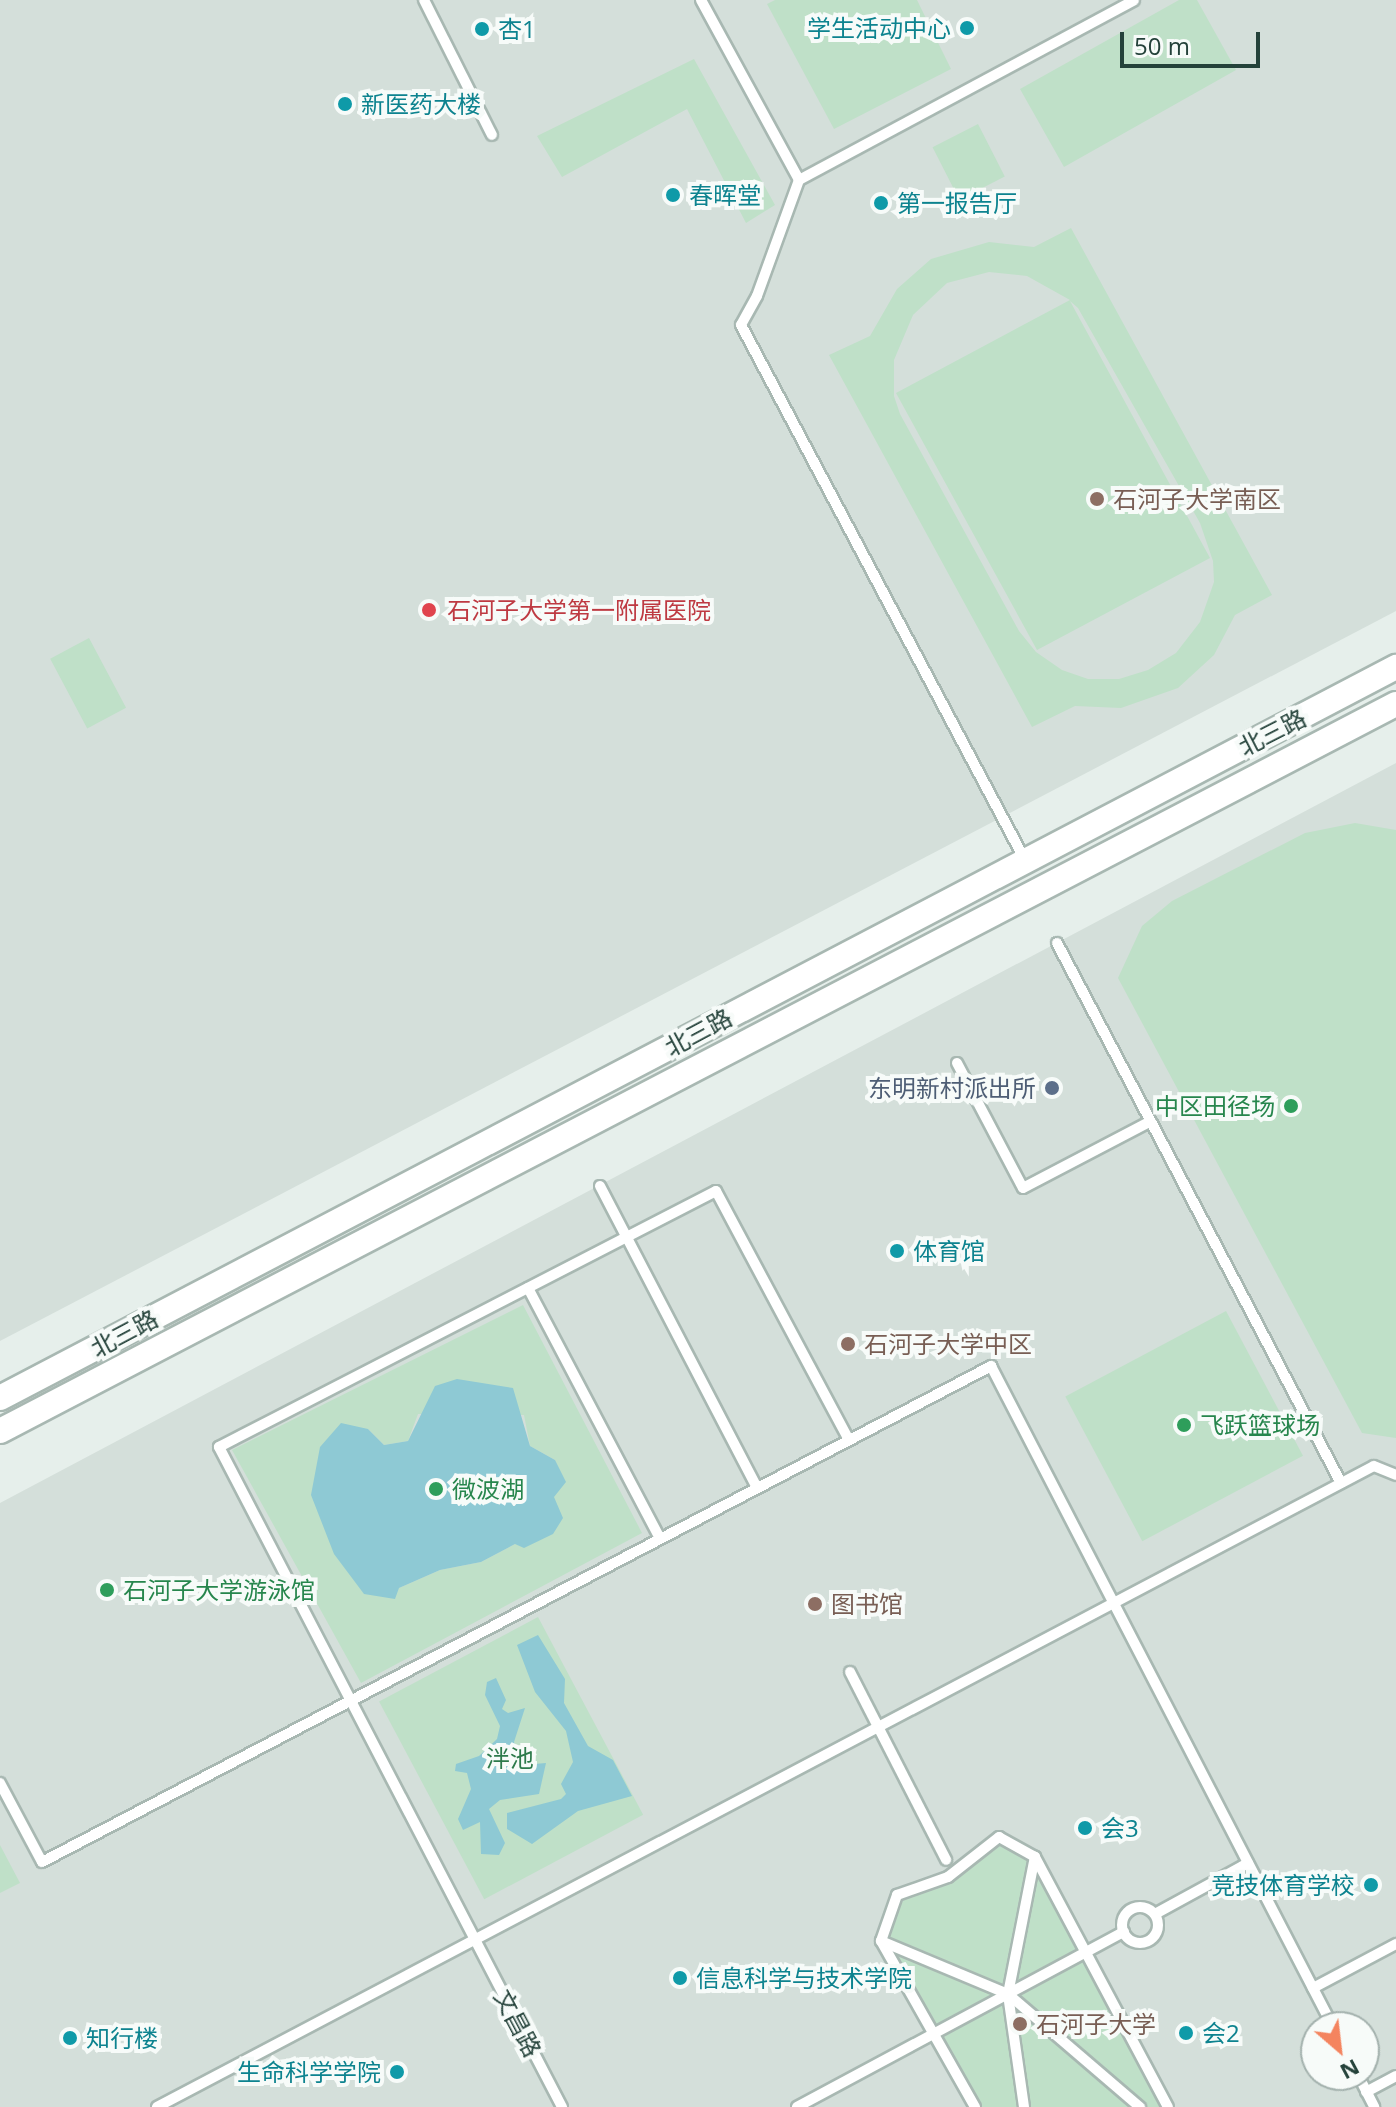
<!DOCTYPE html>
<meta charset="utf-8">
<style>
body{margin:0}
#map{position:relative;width:1396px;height:2107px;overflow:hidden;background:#e6efeb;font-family:"Open Sans","Noto Sans SC",sans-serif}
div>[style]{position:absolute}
.built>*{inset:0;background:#d4dfda}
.green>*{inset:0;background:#bfe0c8;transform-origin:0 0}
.water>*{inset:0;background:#8ec9d4}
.roads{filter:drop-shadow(2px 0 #a8b8b2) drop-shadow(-2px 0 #a8b8b2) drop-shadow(0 2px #a8b8b2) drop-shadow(0 -2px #a8b8b2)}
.lane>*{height:10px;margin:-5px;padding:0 5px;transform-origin:5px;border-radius:5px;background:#fff}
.lane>.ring{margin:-5px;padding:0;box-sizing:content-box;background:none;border:10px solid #fff;border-radius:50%}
.secondary>*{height:24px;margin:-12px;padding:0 12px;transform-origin:12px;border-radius:12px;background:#fff}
.dots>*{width:22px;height:22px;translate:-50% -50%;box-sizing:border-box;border:4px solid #f7fbf9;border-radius:50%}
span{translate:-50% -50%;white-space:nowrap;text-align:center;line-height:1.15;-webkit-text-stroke:8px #f7fbf9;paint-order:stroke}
.culture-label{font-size:24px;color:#0d838f}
.right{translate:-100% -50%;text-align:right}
.left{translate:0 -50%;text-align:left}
.education-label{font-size:24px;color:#785e54}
.health-label{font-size:24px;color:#be3a42}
.street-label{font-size:24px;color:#24423a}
.service-label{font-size:24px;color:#4e5e75}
.leisure-label{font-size:24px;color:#27864d}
.park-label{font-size:24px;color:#2d7a4b}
.north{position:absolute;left:1300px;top:2011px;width:80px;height:80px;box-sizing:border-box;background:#f7fbf9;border:2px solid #a3b1ad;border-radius:50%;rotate:152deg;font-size:22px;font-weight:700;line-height:32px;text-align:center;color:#24423a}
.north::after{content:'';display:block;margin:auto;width:28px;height:36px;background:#f4845f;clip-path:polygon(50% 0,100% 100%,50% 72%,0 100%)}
.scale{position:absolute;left:1120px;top:32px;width:140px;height:36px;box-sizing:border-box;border:4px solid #24423a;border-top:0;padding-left:10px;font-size:24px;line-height:28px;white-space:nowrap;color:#24423a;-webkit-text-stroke:6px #f7fbf9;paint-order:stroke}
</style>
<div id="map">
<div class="built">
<div style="clip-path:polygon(0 0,1396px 0,1396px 611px,0 1341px)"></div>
<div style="clip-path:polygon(evenodd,1396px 763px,1396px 2107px,0 2107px,0 1503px,1396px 763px,1316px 2027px,1364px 2027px,1364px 2075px,1316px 2075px,1316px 2027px)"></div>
</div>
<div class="green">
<div style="clip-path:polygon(775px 0,917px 0,951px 69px,834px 129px,767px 4px)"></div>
<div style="clip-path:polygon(1179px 0,1197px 0,1236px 70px,1064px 167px,1020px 89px)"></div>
<div style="clip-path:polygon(694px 59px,775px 205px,746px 223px,687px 109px,562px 177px,537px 136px)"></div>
<div style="left:978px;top:124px;width:59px;height:51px;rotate:63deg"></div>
<div style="clip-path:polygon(evenodd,1071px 228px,1272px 595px,1235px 615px,1214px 655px,1178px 688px,1121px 708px,1075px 706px,1032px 727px,829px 355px,870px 336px,897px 289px,931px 259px,989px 242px,1034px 247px,1071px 228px,989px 272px,1027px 276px,1070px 300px,896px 393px,1037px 650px,1210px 558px,1070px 301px,1078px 308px,1200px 523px,1213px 561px,1214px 582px,1200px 622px,1176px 653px,1148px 670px,1119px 679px,1088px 679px,1062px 670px,1036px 652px,1019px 631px,900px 414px,894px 396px,894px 360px,913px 315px,947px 283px,989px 272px)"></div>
<div style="left:89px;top:638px;width:79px;height:44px;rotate:62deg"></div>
<div style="clip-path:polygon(1355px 823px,1396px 830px,1396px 1438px,1362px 1433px,1118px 978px,1142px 926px,1172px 901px,1305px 833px)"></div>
<div style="clip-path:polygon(evenodd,523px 1305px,642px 1533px,361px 1683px,232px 1450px,523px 1305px,418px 1414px,524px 1415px,530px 1446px,555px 1460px,554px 1497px,515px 1544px,481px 1562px,440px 1570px,399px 1588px,368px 1429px,384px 1445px,408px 1441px,418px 1414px)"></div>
<div style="left:1226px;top:1311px;width:164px;height:182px;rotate:62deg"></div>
<div style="left:538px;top:1617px;width:224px;height:180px;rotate:62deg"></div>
<div style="clip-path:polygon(999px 1837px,1035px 1857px,1168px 2107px,975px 2107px,881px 1941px,904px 1899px,948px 1877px)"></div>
<div style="clip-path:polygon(0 1845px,20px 1883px,0 1893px)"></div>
</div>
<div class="water">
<div style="clip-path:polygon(457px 1379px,513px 1388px,530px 1446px,555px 1460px,566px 1482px,554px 1497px,563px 1518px,553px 1534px,524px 1548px,515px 1544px,481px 1562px,440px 1570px,399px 1588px,395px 1599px,364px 1594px,334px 1554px,311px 1495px,320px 1447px,341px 1423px,368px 1429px,384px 1445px,408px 1441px,435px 1386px)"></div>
<div style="clip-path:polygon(538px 1635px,565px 1679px,564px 1703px,588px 1746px,613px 1760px,632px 1796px,578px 1811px,532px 1844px,507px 1829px,507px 1813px,561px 1799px,566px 1794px,561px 1784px,573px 1762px,566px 1731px,535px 1692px,517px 1645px)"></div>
<div style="clip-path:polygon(496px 1678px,506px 1700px,502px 1709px,508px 1713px,525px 1708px,514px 1742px,523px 1765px,546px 1763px,539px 1794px,500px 1800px,489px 1809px,505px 1843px,499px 1855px,481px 1854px,480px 1822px,463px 1830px,458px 1819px,471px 1789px,467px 1773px,455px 1771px,456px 1764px,479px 1756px,497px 1739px,500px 1726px,485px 1695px,487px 1682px)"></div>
</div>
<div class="roads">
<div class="lane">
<div style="left:424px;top:0;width:151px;rotate:63.3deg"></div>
<div style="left:701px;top:0;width:205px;rotate:61.4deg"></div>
<div style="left:799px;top:180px;width:123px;rotate:109.9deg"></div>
<div style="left:757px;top:296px;width:33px;rotate:119deg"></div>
<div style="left:741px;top:325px;width:606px;rotate:62.04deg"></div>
<div style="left:799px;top:180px;width:380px;rotate:-28.2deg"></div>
<div style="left:1057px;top:943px;width:610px;rotate:62.26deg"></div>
<div style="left:957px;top:1063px;width:141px;rotate:62.2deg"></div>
<div style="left:1023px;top:1188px;width:144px;rotate:-27.6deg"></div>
<div style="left:600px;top:1186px;width:340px;rotate:62.5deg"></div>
<div style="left:528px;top:1288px;width:283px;rotate:62.2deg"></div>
<div style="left:850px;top:1672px;width:211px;rotate:62.9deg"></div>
<div style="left:0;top:1783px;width:89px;rotate:62deg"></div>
<div style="left:42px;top:1862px;width:1071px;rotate:-27.59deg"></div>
<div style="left:991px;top:1366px;width:744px;rotate:62.64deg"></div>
<div class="ring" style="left:1122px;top:1907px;width:26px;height:26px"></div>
<div style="left:1155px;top:1914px;width:106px;rotate:-28.7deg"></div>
<div style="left:881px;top:1941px;width:138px;rotate:22.7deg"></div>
<div style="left:1008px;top:1994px;width:174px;rotate:40.6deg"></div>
<div style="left:1313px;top:1988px;width:94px;rotate:-27.9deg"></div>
<div style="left:1358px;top:2075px;width:36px;rotate:63deg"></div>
<div style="left:1366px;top:2092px;width:34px;rotate:-28deg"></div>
<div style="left:157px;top:2107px;width:1375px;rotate:-27.78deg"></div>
<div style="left:1374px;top:1466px;width:24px;rotate:22deg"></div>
<div style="left:562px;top:2107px;width:744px;rotate:-117.46deg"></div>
<div style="left:219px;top:1447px;width:559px;rotate:-27.25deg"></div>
<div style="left:716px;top:1191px;width:282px;rotate:61.9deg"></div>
<div style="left:797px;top:2107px;width:371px;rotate:-28.2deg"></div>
<div style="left:975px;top:2107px;width:191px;rotate:-119.5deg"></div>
<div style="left:881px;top:1941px;width:49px;rotate:-70.8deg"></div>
<div style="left:897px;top:1895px;width:54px;rotate:-19.4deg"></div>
<div style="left:948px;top:1877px;width:65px;rotate:-38.1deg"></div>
<div style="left:999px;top:1837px;width:41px;rotate:29.1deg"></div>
<div style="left:1035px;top:1857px;width:283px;rotate:62deg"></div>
<div style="left:1024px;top:2107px;width:114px;rotate:-98.1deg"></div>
<div style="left:1008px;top:1994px;width:140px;rotate:-78.9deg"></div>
</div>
<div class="secondary">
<div style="left:0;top:1398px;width:1576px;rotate:-27.64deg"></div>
<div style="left:0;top:1431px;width:1574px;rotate:-27.51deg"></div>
</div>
</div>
<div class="dots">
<div style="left:967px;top:28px;background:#0f9aa8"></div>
<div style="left:482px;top:29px;background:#0f9aa8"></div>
<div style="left:345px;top:104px;background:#0f9aa8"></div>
<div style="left:673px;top:195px;background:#0f9aa8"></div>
<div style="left:881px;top:203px;background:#0f9aa8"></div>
<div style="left:1097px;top:499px;background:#8d6e63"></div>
<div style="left:429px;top:610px;background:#e0444e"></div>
<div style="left:1052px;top:1088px;background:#5c6f8a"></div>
<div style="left:1291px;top:1106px;background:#2e9e5b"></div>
<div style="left:897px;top:1251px;background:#0f9aa8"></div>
<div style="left:848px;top:1344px;background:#8d6e63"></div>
<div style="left:1184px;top:1425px;background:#2e9e5b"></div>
<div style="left:436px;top:1489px;background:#2e9e5b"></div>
<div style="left:107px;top:1590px;background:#2e9e5b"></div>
<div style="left:815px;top:1604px;background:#8d6e63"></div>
<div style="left:1085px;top:1828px;background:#0f9aa8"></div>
<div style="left:1371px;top:1885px;background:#0f9aa8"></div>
<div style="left:680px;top:1978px;background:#0f9aa8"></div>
<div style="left:1020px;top:2024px;background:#8d6e63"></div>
<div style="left:1186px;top:2033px;background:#0f9aa8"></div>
<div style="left:70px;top:2038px;background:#0f9aa8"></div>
<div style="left:397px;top:2072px;background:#0f9aa8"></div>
</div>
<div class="culture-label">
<span class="right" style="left:951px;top:28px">学生活动中心</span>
<span class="left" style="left:498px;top:29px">杏1</span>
<span class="left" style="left:361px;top:104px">新医药大楼</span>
<span class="left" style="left:689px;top:195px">春晖堂</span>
<span class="left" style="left:897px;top:203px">第一报告厅</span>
<span class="left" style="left:913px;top:1251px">体育馆</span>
<span class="left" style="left:1101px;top:1828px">会3</span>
<span class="right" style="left:1355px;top:1885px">竞技体育学校</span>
<span class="left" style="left:696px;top:1978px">信息科学与技术学院</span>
<span class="left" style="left:1202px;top:2033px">会2</span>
<span class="left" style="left:86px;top:2038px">知行楼</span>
<span class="right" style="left:381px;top:2072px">生命科学学院</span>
</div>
<div class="education-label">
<span class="left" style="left:1113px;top:499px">石河子大学南区</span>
<span class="left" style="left:864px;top:1344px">石河子大学中区</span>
<span class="left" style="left:831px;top:1604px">图书馆</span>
<span class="left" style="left:1036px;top:2024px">石河子大学</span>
</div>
<div class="health-label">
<span class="left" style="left:447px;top:610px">石河子大学第一附属医院</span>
</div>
<div class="street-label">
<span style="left:1272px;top:732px;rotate:-27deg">北三路</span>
<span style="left:698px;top:1032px;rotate:-28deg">北三路</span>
<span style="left:124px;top:1333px;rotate:-28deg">北三路</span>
<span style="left:518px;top:2023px;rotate:62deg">文昌路</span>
</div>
<div class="service-label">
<span class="right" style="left:1036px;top:1088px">东明新村派出所</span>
</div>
<div class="leisure-label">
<span class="right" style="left:1275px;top:1106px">中区田径场</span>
<span class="left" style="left:1200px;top:1425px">飞跃篮球场</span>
<span class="left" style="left:452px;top:1489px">微波湖</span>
<span class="left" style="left:123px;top:1590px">石河子大学游泳馆</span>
</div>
<div class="park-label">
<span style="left:510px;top:1758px">泮池</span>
</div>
<div class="north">N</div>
<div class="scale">50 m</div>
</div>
